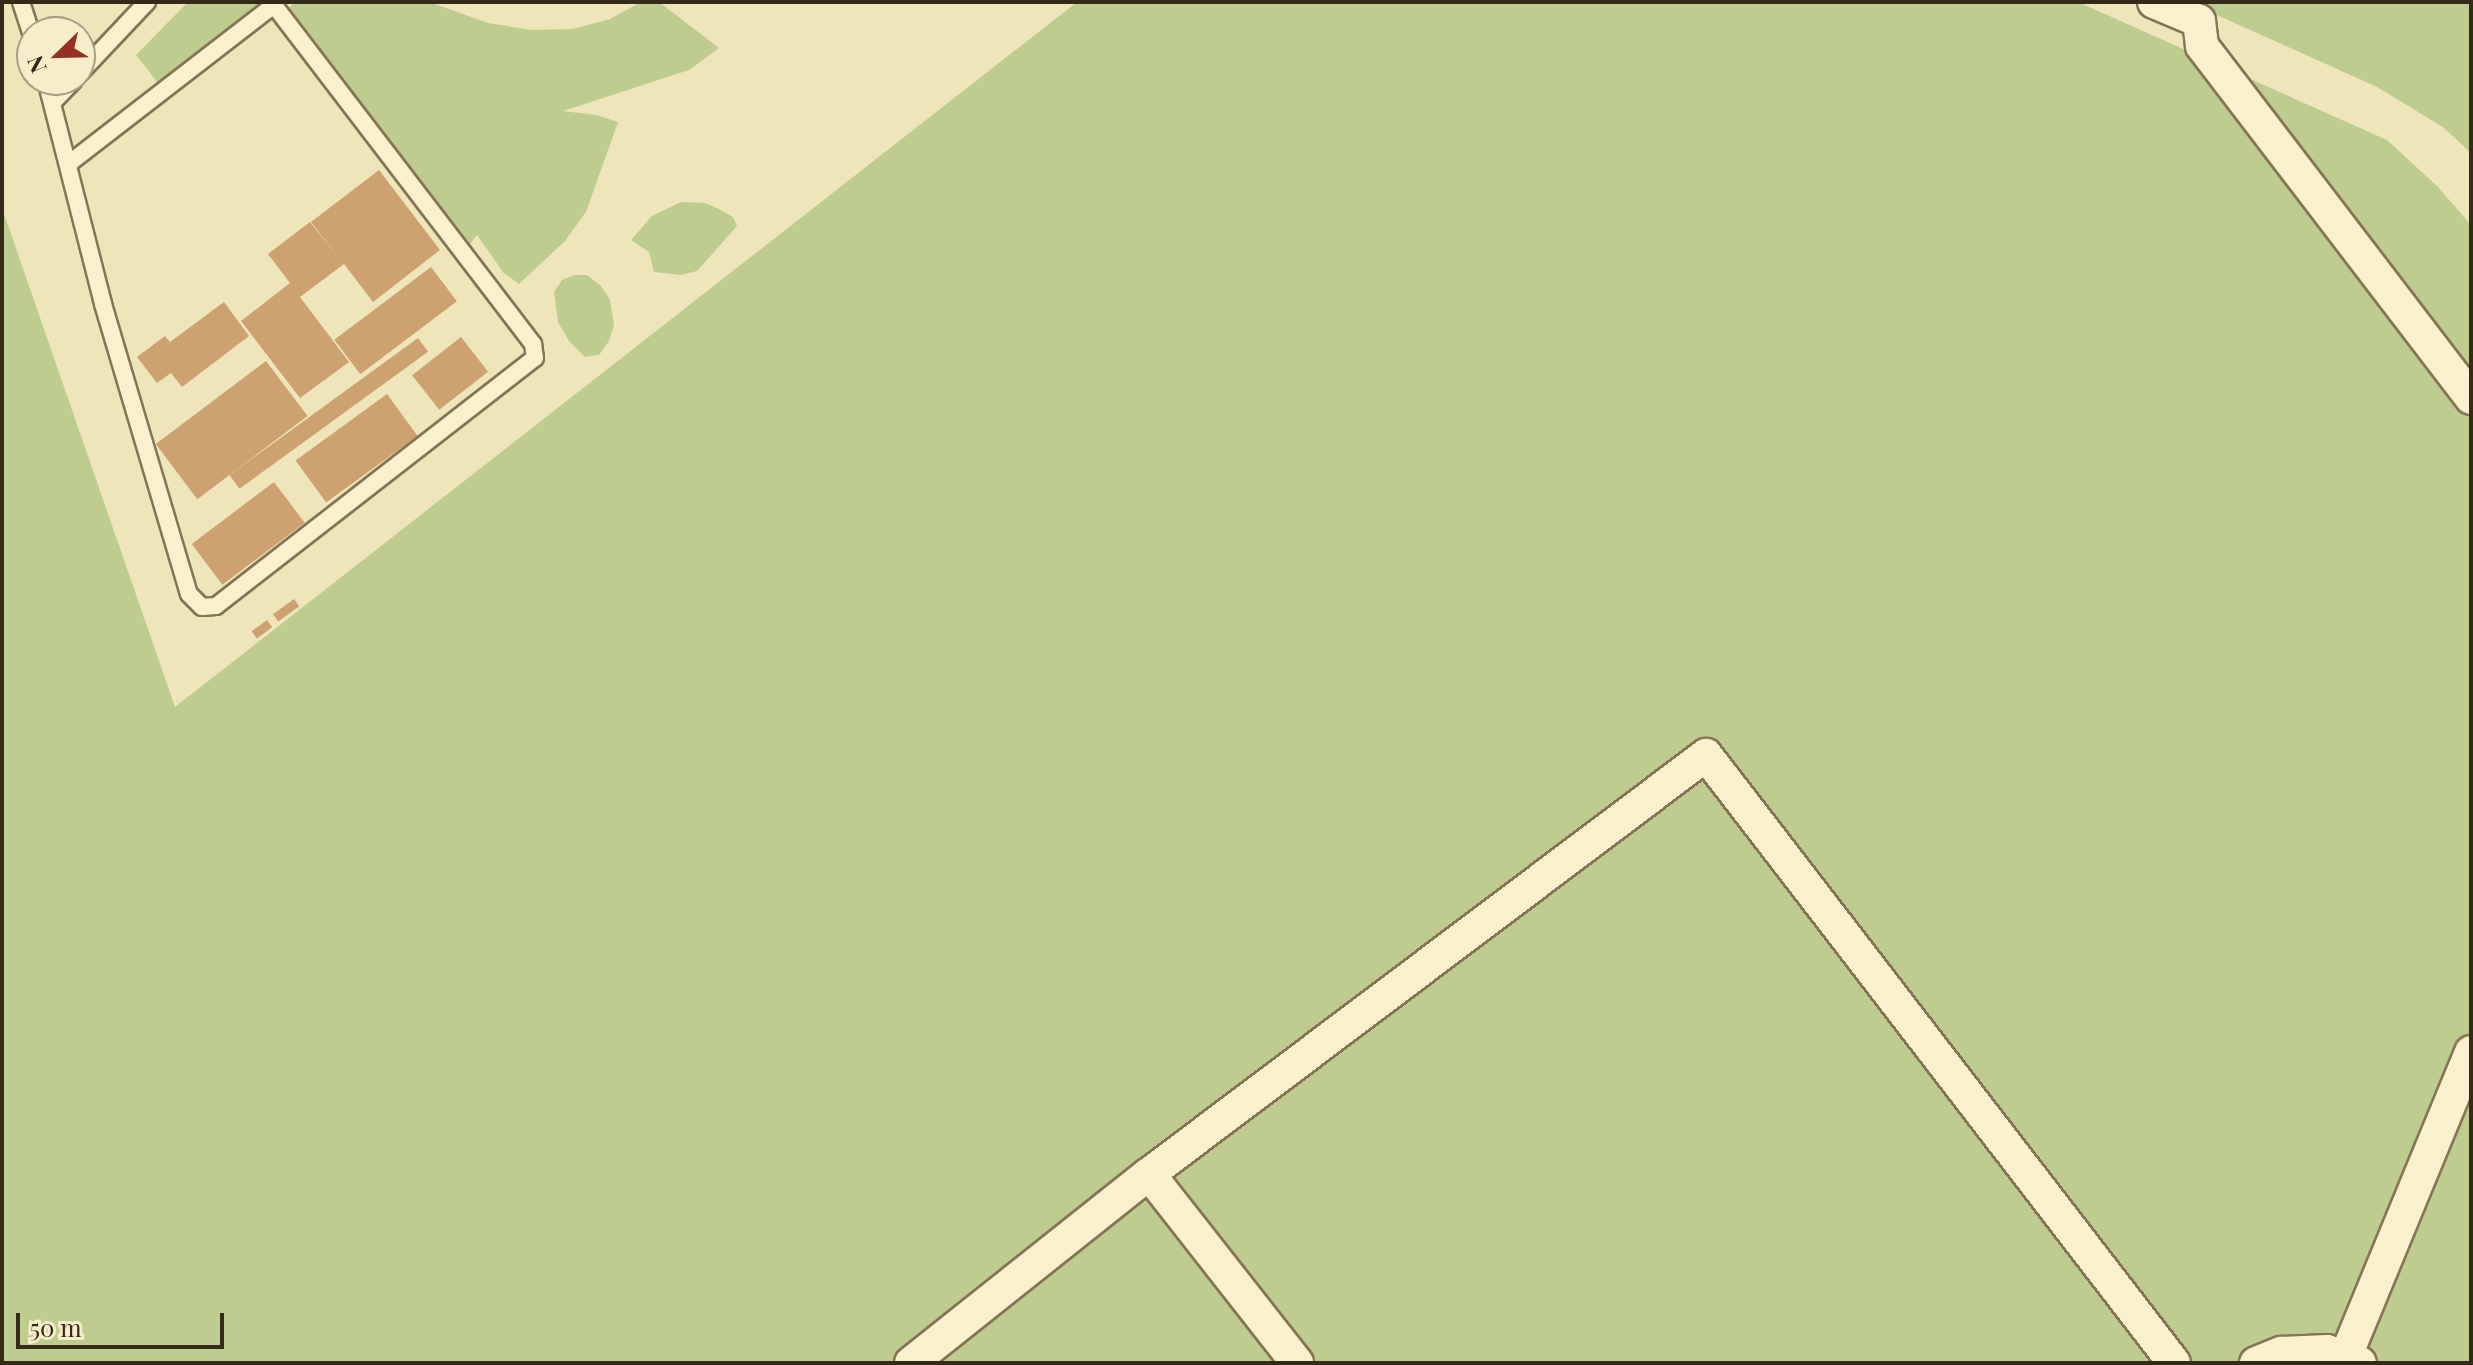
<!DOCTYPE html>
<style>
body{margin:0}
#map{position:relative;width:2473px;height:1365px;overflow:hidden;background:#eee5bb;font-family:"Playfair Display",serif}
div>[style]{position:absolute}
.green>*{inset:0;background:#becc90}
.building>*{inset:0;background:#cda170;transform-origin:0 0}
.roads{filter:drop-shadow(2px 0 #857455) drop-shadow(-2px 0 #857455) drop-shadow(0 2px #857455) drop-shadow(0 -2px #857455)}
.service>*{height:16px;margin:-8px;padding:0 8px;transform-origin:8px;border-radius:8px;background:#f9f1ce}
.minor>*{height:32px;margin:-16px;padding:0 16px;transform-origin:16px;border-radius:16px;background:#f9f1ce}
span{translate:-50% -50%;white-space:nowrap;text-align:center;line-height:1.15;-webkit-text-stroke:8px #f6eecb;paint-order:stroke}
.frame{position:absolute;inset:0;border:4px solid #342a1a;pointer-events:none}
.north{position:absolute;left:16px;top:16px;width:80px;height:80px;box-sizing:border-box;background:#f6eecb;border:2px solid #a8a084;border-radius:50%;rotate:247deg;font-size:22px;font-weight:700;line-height:32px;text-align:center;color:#342a1a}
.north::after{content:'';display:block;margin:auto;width:28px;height:36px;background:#953024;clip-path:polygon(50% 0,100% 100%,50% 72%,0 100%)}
.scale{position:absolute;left:16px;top:1313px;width:208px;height:36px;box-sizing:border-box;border:4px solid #342a1a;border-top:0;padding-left:10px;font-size:24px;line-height:28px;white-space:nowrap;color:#342a1a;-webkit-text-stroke:6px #f6eecb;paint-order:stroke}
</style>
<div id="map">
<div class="green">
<div style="clip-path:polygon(188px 2px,262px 2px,158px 83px,136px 55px)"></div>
<div style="clip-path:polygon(296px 2px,429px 2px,488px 23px,532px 30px,573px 29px,610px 19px,641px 2px,659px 2px,719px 48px,689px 70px,563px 111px,596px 115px,618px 122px,586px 212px,565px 241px,519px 284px,503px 272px,477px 235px,470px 244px,287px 9px)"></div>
<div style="clip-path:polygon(1077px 2px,2078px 2px,2387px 140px,2438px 187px,2471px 225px,2471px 1363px,2px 1363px,2px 208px,175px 707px)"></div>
<div style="clip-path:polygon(2188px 2px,2471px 2px,2471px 153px,2443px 127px,2377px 87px)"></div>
<div style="clip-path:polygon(681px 202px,705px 203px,719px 209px,733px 217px,737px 226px,697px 271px,681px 275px,654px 272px,649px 252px,631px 240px,652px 216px)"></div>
<div style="clip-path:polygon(575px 275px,587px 275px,601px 286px,610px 300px,614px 325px,609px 341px,599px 355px,585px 357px,569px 341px,558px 322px,554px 292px,562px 280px)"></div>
</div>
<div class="building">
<div style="clip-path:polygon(379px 170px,440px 250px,373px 302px,344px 264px,300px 297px,349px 362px,300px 398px,241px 321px,290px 283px,268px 254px,310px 222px,340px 259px,311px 222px)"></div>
<div style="left:431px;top:267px;width:43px;height:121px;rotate:53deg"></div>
<div style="clip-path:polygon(224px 302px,249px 336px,182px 387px,171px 373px,157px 383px,137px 357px,165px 336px,170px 342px)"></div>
<div style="left:461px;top:337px;width:44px;height:62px;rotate:52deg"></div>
<div style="left:418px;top:338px;width:17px;height:233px;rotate:54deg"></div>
<div style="left:266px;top:361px;width:69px;height:138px;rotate:53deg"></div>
<div style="left:387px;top:394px;width:52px;height:113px;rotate:54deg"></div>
<div style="left:274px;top:482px;width:51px;height:103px;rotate:53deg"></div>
<div style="left:294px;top:599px;width:9px;height:26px;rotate:54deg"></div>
<div style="left:267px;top:620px;width:9px;height:19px;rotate:54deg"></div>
</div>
<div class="roads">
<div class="service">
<div style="left:21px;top:2px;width:36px;rotate:72deg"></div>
<div style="left:80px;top:73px;width:98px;rotate:-46.7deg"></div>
<div style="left:46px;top:80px;width:231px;rotate:75.7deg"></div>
<div style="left:103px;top:304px;width:302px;rotate:73.5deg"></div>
<div style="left:189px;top:594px;width:18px;rotate:45deg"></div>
<div style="left:202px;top:607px;width:14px;rotate:-4deg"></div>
<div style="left:216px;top:606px;width:404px;rotate:-37.9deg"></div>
<div style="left:535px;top:358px;width:14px;rotate:-98deg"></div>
<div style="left:533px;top:344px;width:427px;rotate:-127.4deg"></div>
<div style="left:274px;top:5px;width:260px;rotate:142.3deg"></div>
<div style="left:53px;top:102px;width:30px;rotate:-46deg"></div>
</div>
<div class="minor">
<div style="left:2154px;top:2px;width:49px;rotate:22.9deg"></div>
<div style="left:2199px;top:21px;width:25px;rotate:83deg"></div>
<div style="left:2202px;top:46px;width:443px;rotate:52.6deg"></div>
<div style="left:1149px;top:1174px;width:240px;rotate:51.9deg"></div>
<div style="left:2345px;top:1358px;width:331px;rotate:-67.6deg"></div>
<div style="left:911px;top:1363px;width:304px;rotate:-38.5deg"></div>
<div style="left:1149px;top:1174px;width:697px;rotate:-36.95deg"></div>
<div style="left:1706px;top:755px;width:767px;rotate:52.41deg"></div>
<div style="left:2256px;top:1363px;width:27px;rotate:-22deg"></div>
<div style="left:2281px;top:1353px;width:46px;rotate:-2.5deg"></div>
<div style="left:2327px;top:1351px;width:35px;rotate:20deg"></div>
</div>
</div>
<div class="frame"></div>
<div class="north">N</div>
<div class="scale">50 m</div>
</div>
